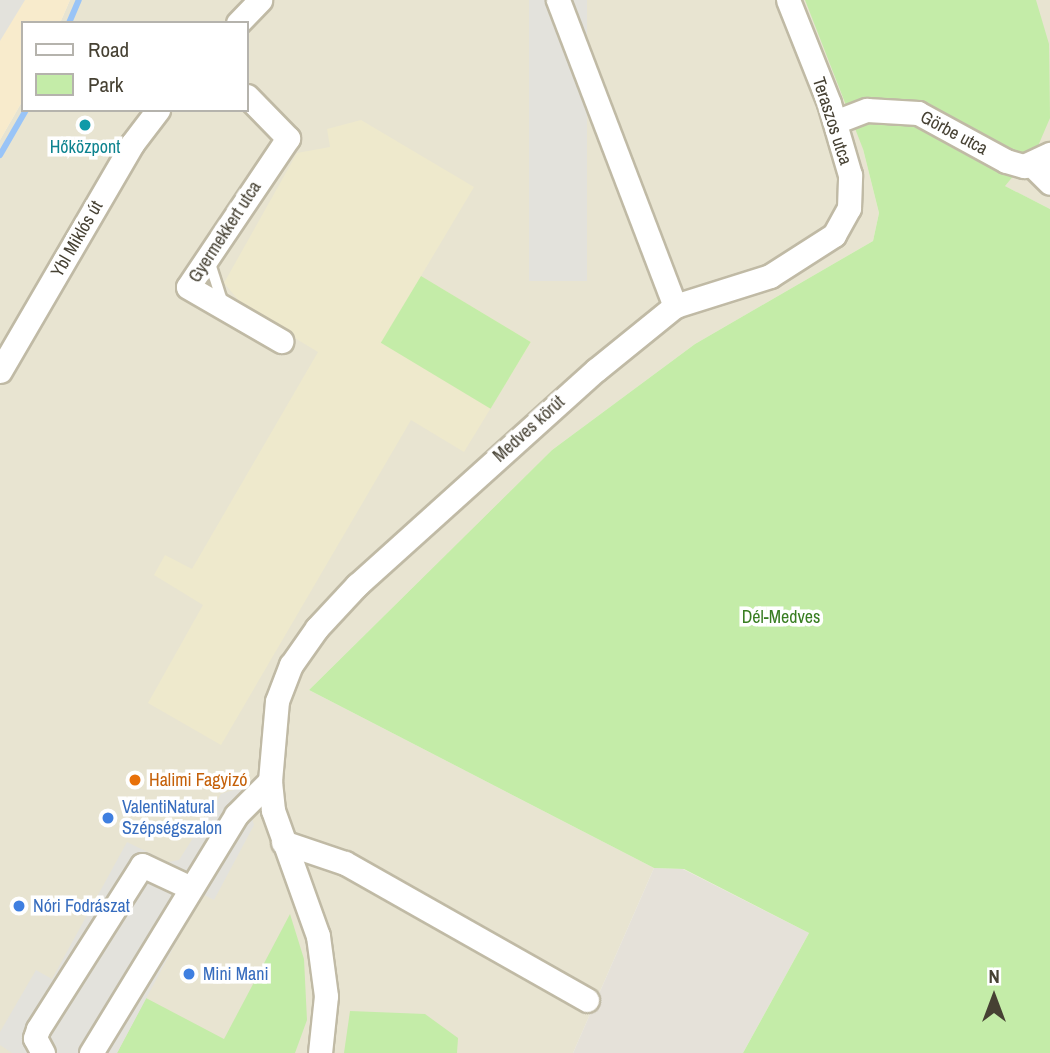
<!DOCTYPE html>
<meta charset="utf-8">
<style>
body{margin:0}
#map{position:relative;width:1050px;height:1053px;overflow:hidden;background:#f4f1e3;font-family:"Archivo Narrow",sans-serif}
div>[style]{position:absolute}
.residential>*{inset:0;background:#e8e4d1}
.commercial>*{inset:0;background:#f8ebcc}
.industrial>*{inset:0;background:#e5e1d9}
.education>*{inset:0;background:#eee9cc}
.green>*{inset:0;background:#c4eca8;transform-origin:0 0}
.parking>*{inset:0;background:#e3e2dc;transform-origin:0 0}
.stream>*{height:6px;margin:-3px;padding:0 3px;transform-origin:3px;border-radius:3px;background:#99c4f7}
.roads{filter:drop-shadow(2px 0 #c0baa5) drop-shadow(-2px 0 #c0baa5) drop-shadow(0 2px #c0baa5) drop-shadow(0 -2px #c0baa5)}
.service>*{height:10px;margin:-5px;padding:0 5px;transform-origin:5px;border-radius:5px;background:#fff}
.minor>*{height:23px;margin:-11.5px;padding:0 11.5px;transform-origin:11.5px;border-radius:11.5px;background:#fff}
.dots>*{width:19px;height:19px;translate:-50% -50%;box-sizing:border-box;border:4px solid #fff;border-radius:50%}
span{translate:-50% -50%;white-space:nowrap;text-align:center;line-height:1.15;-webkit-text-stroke:7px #fff;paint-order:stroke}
.street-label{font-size:18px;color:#464133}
.culture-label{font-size:18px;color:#0d838f}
.park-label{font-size:18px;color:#387d21}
.food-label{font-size:18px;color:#c56008}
.left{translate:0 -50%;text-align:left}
.shop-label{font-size:18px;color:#366cbe}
.legend{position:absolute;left:21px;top:21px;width:228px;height:91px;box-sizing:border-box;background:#fff;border:2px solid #b5b3ad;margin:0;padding:9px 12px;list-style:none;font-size:21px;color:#464133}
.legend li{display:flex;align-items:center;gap:14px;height:35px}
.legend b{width:35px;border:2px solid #b5b3ad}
.north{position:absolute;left:959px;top:962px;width:70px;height:70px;-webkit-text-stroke:5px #fff;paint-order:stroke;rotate:0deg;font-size:19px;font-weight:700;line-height:28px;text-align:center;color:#464133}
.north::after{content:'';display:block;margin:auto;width:24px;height:32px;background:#464133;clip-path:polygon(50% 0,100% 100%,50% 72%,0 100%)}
</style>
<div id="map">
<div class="residential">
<div style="clip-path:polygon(70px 0,1050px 0,1050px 209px,965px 166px,863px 149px,879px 213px,873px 241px,695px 344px,552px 450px,309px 690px,654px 868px,573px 1053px,0 1053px,0 140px,23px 100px,23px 110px,247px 110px,247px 23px,60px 23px)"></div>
</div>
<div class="commercial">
<div style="clip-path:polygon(0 0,70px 0,60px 23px,23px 23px,23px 100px,0 140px)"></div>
</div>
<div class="industrial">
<div style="clip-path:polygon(654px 868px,683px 869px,809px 933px,743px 1053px,573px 1053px)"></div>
</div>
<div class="education">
<div style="clip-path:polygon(361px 120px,474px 187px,421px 276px,531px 342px,464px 452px,411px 420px,221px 745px,148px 703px,203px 605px,154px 575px,165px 555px,192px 569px,318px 352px,245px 308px,224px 283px,297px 153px,330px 147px,327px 129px)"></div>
</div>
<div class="green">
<div style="clip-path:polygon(805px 0,1036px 0,1049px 44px,1050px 118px,1038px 146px,1005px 186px,1050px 209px,1050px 1053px,743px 1053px,809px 933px,684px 869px,654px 868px,309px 690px,552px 450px,695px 344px,873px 241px,879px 213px,863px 149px)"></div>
<div style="left:421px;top:276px;width:128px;height:78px;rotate:31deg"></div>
<div style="clip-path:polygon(290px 914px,304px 959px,307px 1020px,295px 1053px,117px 1053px,146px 998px,224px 1039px)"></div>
<div style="clip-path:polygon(350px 1011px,425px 1014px,458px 1038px,457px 1053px,344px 1053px)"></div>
</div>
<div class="parking">
<div style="clip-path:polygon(0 0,25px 0,0 41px)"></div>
<div style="left:529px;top:0;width:58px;height:281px"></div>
<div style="left:132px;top:144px;width:14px;height:263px;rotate:30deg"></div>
<div style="clip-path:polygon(243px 787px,254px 825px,214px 900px,202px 894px,117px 1053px,12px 1053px,0 1045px,0 1032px,36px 970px,52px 979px,127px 842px,168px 862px,179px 860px,221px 794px)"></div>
</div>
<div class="stream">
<div style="left:69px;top:23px;width:25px;rotate:-67deg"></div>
<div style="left:0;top:155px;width:52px;rotate:-60deg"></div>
</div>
<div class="roads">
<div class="service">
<div style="left:208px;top:257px;width:49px;rotate:72.3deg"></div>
</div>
<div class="minor">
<div style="left:558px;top:0;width:328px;rotate:69.1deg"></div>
<div style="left:238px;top:23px;width:32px;rotate:-46deg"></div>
<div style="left:247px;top:96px;width:59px;rotate:45.7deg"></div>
<div style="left:288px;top:138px;width:179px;rotate:123.9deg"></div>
<div style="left:188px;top:287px;width:108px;rotate:30.1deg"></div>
<div style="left:835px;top:122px;width:34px;rotate:-21deg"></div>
<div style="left:867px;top:110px;width:51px;rotate:3.4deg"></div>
<div style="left:918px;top:113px;width:100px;rotate:28.6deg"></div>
<div style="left:1006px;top:161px;width:19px;rotate:16deg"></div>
<div style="left:1024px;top:166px;width:29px;rotate:-25deg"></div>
<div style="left:1032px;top:165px;width:25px;rotate:45deg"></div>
<div style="left:0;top:371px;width:263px;rotate:-59.8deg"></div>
<div style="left:132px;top:144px;width:43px;rotate:-52.6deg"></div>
<div style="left:283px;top:842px;width:65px;rotate:18.7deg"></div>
<div style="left:345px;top:863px;width:278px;rotate:29.5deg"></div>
<div style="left:43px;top:1053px;width:17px;rotate:-118deg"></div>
<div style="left:35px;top:1038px;width:9px;rotate:-72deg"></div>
<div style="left:38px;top:1029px;width:194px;rotate:-57.6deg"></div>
<div style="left:142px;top:865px;width:52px;rotate:25.1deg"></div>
<div style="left:91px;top:1053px;width:279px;rotate:-58.6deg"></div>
<div style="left:236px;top:815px;width:48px;rotate:-45deg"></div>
<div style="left:320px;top:1053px;width:57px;rotate:-84deg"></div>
<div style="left:326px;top:996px;width:61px;rotate:-97.6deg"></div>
<div style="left:318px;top:936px;width:134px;rotate:-109.7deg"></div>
<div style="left:273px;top:810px;width:29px;rotate:-96deg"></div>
<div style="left:270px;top:781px;width:80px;rotate:-85deg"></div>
<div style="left:277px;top:701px;width:39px;rotate:-69deg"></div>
<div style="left:291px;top:665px;width:45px;rotate:-54.9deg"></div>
<div style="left:317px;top:628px;width:59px;rotate:-47.1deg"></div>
<div style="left:357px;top:585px;width:321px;rotate:-42deg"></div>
<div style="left:596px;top:370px;width:102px;rotate:-39deg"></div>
<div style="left:675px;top:306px;width:100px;rotate:-17.5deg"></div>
<div style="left:770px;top:276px;width:76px;rotate:-32.6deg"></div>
<div style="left:834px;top:235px;width:31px;rotate:-61deg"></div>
<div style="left:849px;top:208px;width:33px;rotate:-88deg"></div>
<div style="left:850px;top:175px;width:75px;rotate:-106.3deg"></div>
<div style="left:829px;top:103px;width:111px;rotate:-111.7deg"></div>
</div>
</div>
<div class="dots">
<div style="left:85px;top:125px;background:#0f9aa8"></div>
<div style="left:135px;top:780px;background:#e8710a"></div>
<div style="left:108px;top:818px;background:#3f7fe0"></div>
<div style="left:19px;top:906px;background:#3f7fe0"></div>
<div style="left:189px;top:974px;background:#3f7fe0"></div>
</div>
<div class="street-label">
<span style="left:832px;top:121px;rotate:72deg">Teraszos utca</span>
<span style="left:954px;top:133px;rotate:28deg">Görbe utca</span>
<span style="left:225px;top:232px;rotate:-57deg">Gyermekkert utca</span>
<span style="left:77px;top:239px;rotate:-60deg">Ybl Miklós út</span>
<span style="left:529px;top:429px;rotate:-42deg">Medves körút</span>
</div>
<div class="culture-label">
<span style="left:85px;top:147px">Hőközpont</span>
</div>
<div class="park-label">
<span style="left:781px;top:617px">Dél-Medves</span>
</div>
<div class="food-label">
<span class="left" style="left:149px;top:780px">Halimi Fagyizó</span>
</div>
<div class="shop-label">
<span class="left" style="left:122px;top:818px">ValentiNatural<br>Szépségszalon</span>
<span class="left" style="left:33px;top:906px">Nóri Fodrászat</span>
<span class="left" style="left:203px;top:974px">Mini Mani</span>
</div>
<ul class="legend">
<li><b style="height:9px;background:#fff"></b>Road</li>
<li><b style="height:19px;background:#c4eca8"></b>Park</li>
</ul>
<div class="north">N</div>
</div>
